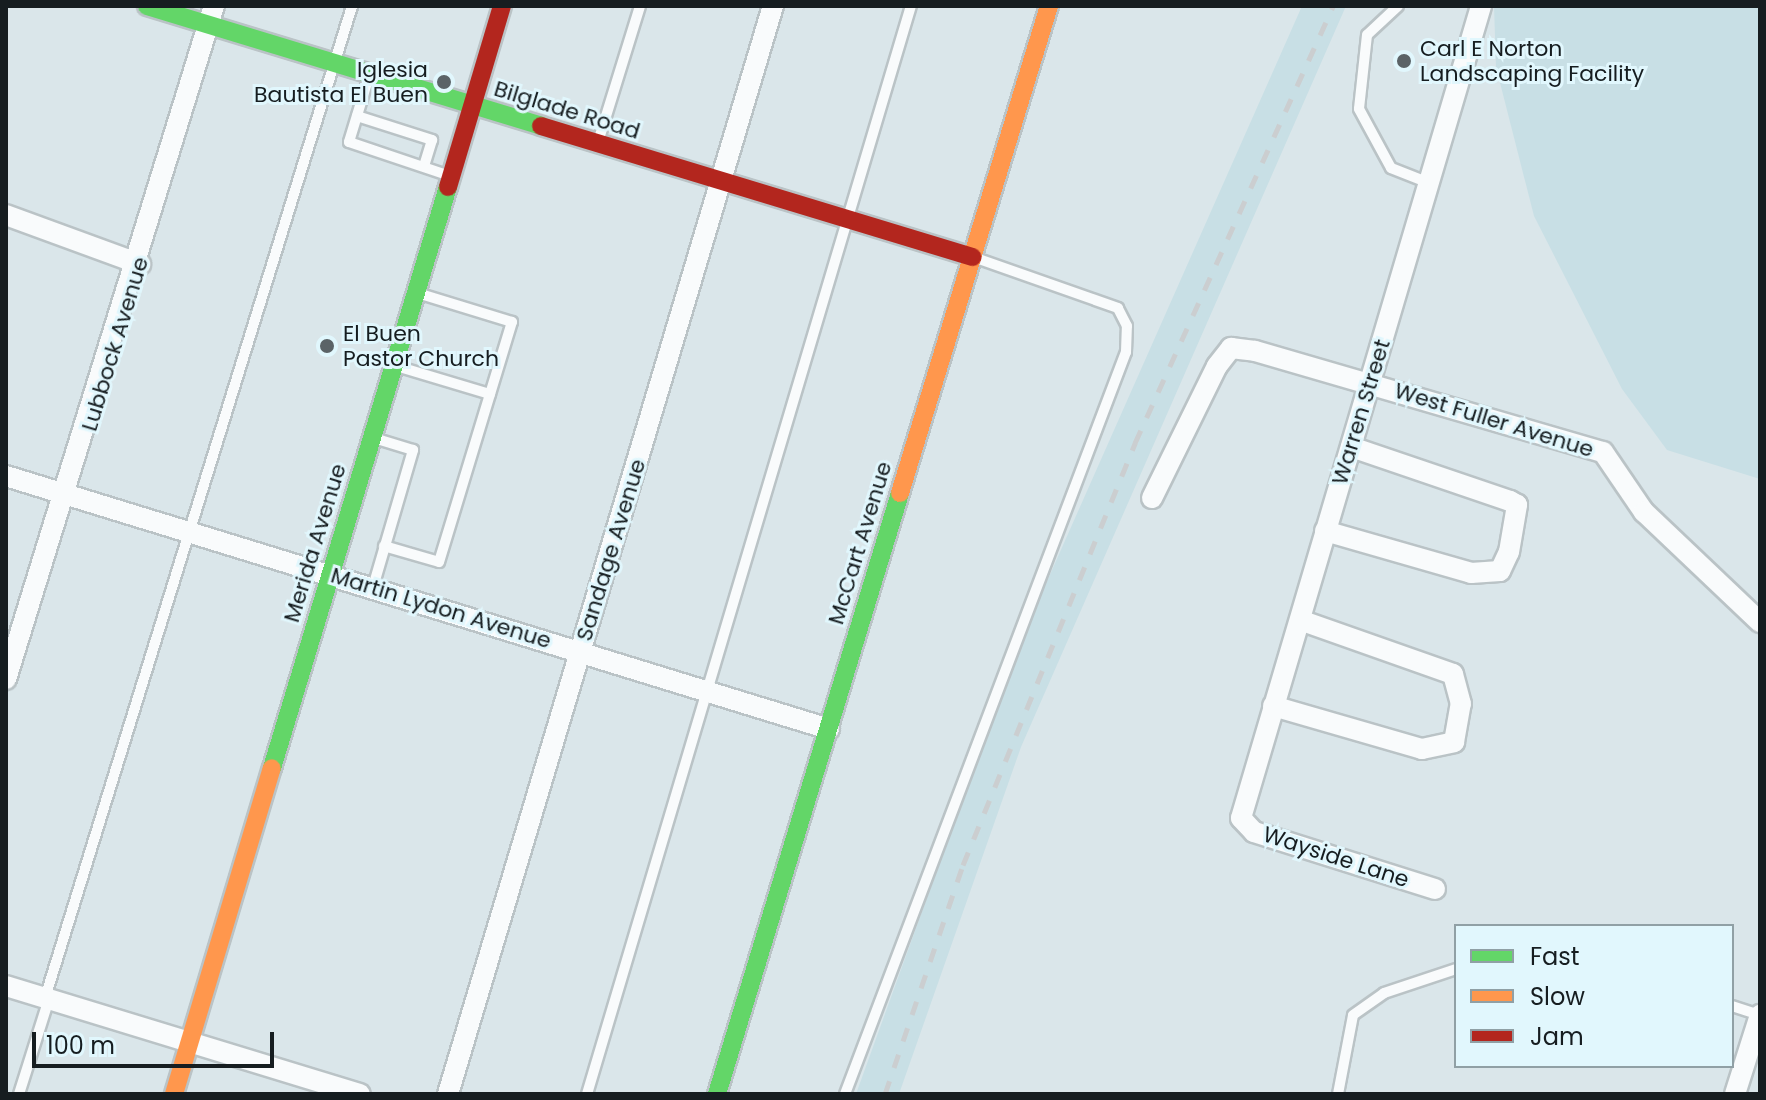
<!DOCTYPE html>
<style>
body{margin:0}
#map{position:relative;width:1766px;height:1100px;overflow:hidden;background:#dae6ea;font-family:Poppins,sans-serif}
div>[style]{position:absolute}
.built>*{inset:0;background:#c8dfe5}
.roads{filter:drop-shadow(2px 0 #bac3c6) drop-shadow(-2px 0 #bac3c6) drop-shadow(0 2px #bac3c6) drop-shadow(0 -2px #bac3c6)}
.lane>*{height:10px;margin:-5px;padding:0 5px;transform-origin:5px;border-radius:5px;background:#f9fbfc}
.street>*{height:20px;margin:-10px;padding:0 10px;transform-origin:10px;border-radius:10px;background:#f9fbfc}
.fast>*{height:18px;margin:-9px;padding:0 9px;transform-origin:9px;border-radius:9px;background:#63d668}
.slow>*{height:18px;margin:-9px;padding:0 9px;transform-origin:9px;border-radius:9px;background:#ff974d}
.jam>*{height:18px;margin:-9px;padding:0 9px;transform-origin:9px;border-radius:9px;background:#b3261e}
.rail>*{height:5px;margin-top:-2.5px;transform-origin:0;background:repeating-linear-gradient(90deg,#cbced0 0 14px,transparent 0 28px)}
.dots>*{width:22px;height:22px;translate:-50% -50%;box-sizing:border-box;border:4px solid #e1f7fd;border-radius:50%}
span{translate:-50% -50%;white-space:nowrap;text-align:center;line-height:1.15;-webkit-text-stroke:6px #e1f7fd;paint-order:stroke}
.poi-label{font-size:22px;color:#161d20}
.left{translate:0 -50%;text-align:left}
.right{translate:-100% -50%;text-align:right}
.street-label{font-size:22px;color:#161d20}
.frame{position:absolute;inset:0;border:8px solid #161d20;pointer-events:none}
.legend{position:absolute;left:1454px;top:924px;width:280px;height:144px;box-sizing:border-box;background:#e1f7fd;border:2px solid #90a0a5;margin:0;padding:10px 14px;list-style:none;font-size:24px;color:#161d20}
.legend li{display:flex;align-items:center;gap:16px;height:40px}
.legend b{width:40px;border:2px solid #90a0a5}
.scale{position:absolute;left:32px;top:1032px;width:242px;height:36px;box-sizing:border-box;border:4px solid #161d20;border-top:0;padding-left:10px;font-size:24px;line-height:28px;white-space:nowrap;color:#161d20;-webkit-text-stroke:6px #e1f7fd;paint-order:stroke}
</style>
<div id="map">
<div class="built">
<div style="clip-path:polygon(1302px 6px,1346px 6px,1021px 747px,899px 1094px,856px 1094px,1017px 649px)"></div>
<div style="clip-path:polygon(1494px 6px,1760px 6px,1760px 479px,1667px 450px,1622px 389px,1534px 216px,1496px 67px)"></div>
</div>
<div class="roads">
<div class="lane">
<div style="left:1398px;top:6px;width:42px;rotate:136.9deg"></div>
<div style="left:1367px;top:35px;width:74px;rotate:96.2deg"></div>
<div style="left:1359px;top:109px;width:67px;rotate:61.5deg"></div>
<div style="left:1391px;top:168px;width:41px;rotate:21.5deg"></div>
<div style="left:369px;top:76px;width:69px;rotate:106.9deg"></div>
<div style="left:349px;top:142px;width:107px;rotate:18.6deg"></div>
<div style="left:357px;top:116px;width:79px;rotate:17.7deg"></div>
<div style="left:432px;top:140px;width:27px;rotate:107deg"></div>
<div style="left:598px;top:142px;width:142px;rotate:-72.8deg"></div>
<div style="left:396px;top:366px;width:98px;rotate:16.6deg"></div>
<div style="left:384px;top:546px;width:57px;rotate:16.2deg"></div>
<div style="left:439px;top:562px;width:251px;rotate:-73.1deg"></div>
<div style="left:512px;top:322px;width:99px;rotate:-163deg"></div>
<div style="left:373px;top:587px;width:143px;rotate:-73.7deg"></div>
<div style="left:413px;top:450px;width:41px;rotate:-162.9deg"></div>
<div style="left:45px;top:998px;width:1038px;rotate:-72.8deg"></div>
<div style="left:1732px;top:1006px;width:29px;rotate:18deg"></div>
<div style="left:19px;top:1094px;width:100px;rotate:-72.5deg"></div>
<div style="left:587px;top:1094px;width:1135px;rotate:-73.42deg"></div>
<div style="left:845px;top:1094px;width:793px;rotate:-69.26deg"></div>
<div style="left:1126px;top:352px;width:26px;rotate:-88deg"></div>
<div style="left:1127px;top:326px;width:20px;rotate:-117deg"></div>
<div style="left:1118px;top:308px;width:154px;rotate:-160.6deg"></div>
<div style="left:1338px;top:1094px;width:80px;rotate:-79.2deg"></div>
<div style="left:1353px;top:1015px;width:38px;rotate:-35deg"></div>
<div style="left:1384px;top:993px;width:76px;rotate:-18.4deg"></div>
</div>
<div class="street">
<div style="left:6px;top:215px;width:143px;rotate:20.1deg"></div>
<div style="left:6px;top:476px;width:861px;rotate:17.09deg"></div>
<div style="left:1152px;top:498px;width:147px;rotate:-63.8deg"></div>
<div style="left:1217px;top:366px;width:23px;rotate:-52deg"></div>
<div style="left:1231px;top:348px;width:24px;rotate:7deg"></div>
<div style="left:1255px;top:351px;width:362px;rotate:16.2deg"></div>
<div style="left:1603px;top:452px;width:73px;rotate:55.7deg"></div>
<div style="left:1644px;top:512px;width:160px;rotate:43.5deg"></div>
<div style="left:1325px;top:531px;width:152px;rotate:16deg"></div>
<div style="left:1471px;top:573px;width:29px;rotate:-4deg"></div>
<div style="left:1500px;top:571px;width:21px;rotate:-65deg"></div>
<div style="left:1509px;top:552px;width:48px;rotate:-80.3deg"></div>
<div style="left:1517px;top:505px;width:8px;rotate:-150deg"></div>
<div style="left:1510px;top:501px;width:168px;rotate:-161.2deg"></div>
<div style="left:6px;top:679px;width:704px;rotate:-72.83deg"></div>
<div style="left:1273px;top:706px;width:155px;rotate:16.1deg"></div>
<div style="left:1422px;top:749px;width:33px;rotate:-12deg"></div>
<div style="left:1454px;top:742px;width:39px;rotate:-80deg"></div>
<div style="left:1461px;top:704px;width:31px;rotate:-105deg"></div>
<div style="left:1453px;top:674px;width:162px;rotate:-160.6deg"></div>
<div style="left:1435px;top:889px;width:190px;rotate:-162.5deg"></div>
<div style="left:1254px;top:832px;width:19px;rotate:-133deg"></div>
<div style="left:1241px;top:818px;width:847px;rotate:-73.53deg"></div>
<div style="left:6px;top:986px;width:370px;rotate:17deg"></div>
<div style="left:448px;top:1094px;width:1136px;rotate:-73.37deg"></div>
<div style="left:1735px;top:1094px;width:83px;rotate:-72.4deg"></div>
</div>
<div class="fast">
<div style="left:147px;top:6px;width:412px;rotate:16.9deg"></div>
<div style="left:272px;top:768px;width:607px;rotate:-73.15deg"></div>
<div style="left:717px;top:1094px;width:628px;rotate:-73.06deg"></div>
</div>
<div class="slow">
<div style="left:900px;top:493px;width:509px;rotate:-72.99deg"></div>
<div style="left:174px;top:1094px;width:340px;rotate:-73.3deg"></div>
</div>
<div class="jam">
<div style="left:541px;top:126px;width:451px;rotate:16.9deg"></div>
<div style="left:448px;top:187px;width:189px;rotate:-73.4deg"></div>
</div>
</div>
<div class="rail">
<div style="left:885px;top:1094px;width:242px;rotate:-71.2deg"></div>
<div style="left:963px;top:865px;width:456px;rotate:-67.8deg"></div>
<div style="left:1135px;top:443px;width:480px;rotate:-65.6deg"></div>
</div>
<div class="dots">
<div style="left:1404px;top:61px;background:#5b6367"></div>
<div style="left:444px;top:82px;background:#5b6367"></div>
<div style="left:327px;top:346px;background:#5b6367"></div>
</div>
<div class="poi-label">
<span class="left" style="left:1420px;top:61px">Carl E Norton<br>Landscaping Facility</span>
<span class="right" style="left:428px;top:82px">Iglesia<br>Bautista El Buen</span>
<span class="left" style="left:343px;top:346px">El Buen<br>Pastor Church</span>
</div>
<div class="street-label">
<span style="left:567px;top:110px;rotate:17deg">Bilglade Road</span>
<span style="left:115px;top:344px;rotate:-73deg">Lubbock Avenue</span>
<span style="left:1361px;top:412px;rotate:-73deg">Warren Street</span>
<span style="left:1494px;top:420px;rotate:17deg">West Fuller Avenue</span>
<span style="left:315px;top:543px;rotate:-73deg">Merida Avenue</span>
<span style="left:860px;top:543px;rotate:-73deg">McCart Avenue</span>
<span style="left:611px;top:550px;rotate:-73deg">Sandage Avenue</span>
<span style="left:441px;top:608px;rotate:17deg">Martin Lydon Avenue</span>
<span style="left:1336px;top:857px;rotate:18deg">Wayside Lane</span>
</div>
<div class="frame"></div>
<ul class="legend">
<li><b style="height:10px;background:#63d668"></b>Fast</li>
<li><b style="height:10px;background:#ff974d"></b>Slow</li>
<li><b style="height:10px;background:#b3261e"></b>Jam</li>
</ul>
<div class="scale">100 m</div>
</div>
